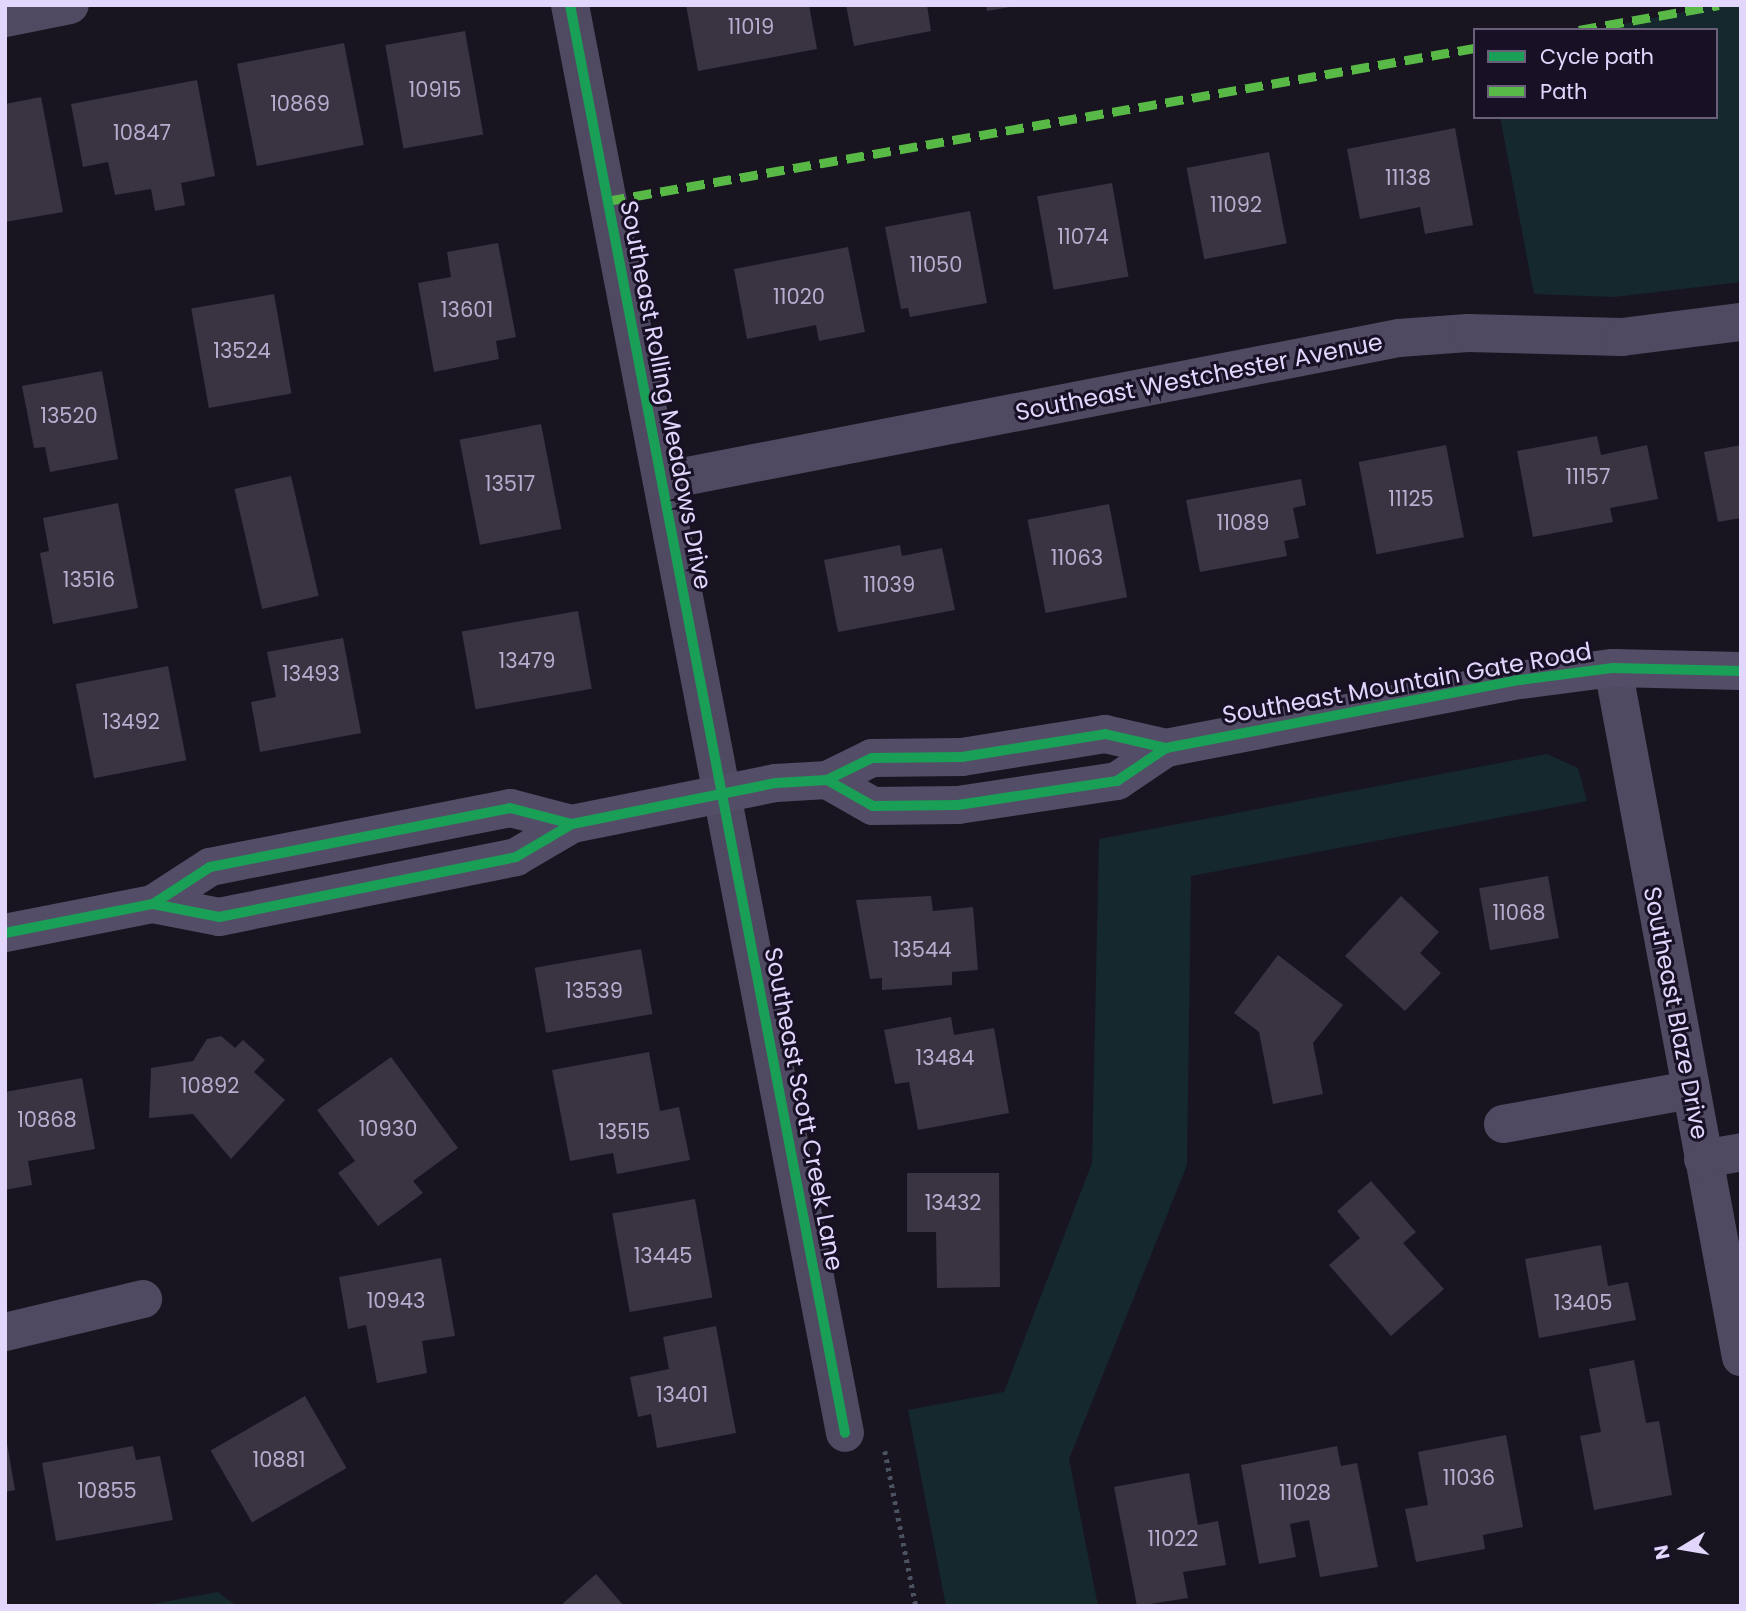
<!DOCTYPE html>
<style>
body{margin:0}
#map{position:relative;width:1746px;height:1611px;overflow:hidden;background:#191520;font-family:Poppins,sans-serif}
div>[style]{position:absolute}
.green>*{inset:0;background:#14282d}
.building>*{inset:0;background:#393342;transform-origin:0 0}
.path>*{height:4.5px;margin-top:-2.25px;transform-origin:0;background:repeating-linear-gradient(90deg,#4b5261 0 3.5px,transparent 0 8.5px)}
.street>*{height:38px;margin:-19px;padding:0 19px;transform-origin:19px;border-radius:19px;background:#4f4a61}
.secondary>*{height:38px;margin:-19px;padding:0 19px;transform-origin:19px;border-radius:19px;background:#544d67}
.quiet>*{height:9px;margin-top:-4.5px;transform-origin:0;background:repeating-linear-gradient(90deg,#58b947 0 18px,transparent 0 27px)}
.cycleway>*{height:10px;margin:-5px;padding:0 5px;transform-origin:5px;border-radius:5px;background:#1a9f57}
span{translate:-50% -50%;white-space:nowrap;text-align:center;line-height:1.15;-webkit-text-stroke:6px #181025;paint-order:stroke}
.number-label{font-size:21px;color:#b8adce}
.number-label span{-webkit-text-stroke-width:0}
.street-label{font-size:24px;color:#e2d6fd}
.frame{position:absolute;inset:0;border:7px solid #e2d6fd;pointer-events:none}
.legend{position:absolute;left:1473px;top:28px;width:245px;height:91px;box-sizing:border-box;background:#181025;border:2px solid #695f7b;margin:0;padding:9px 12px;list-style:none;font-size:21px;color:#e2d6fd}
.legend li{display:flex;align-items:center;gap:14px;height:35px}
.legend b{width:35px;border:2px solid #695f7b}
.north{position:absolute;left:1648px;top:1513px;width:70px;height:70px;-webkit-text-stroke:5px #181025;paint-order:stroke;rotate:259deg;font-size:19px;font-weight:700;line-height:28px;text-align:center;color:#e2d6fd}
.north::after{content:'';display:block;margin:auto;width:24px;height:32px;background:#e2d6fd;clip-path:polygon(50% 0,100% 100%,50% 72%,0 100%)}
</style>
<div id="map">
<div class="green">
<div style="clip-path:polygon(1717px 5px,1741px 5px,1741px 282px,1614px 297px,1534px 294px,1500px 117px,1716px 117px,1716px 30px,1594px 30px)"></div>
<div style="clip-path:polygon(1547px 754px,1578px 768px,1587px 801px,1191px 876px,1187px 1165px,1069px 1459px,1098px 1606px,946px 1606px,908px 1410px,1004px 1392px,1092px 1163px,1099px 839px)"></div>
<div style="clip-path:polygon(218px 1592px,237px 1606px,142px 1606px)"></div>
</div>
<div class="building">
<div style="clip-path:polygon(686px 5px,809px 5px,817px 49px,698px 71px)"></div>
<div style="clip-path:polygon(846px 5px,927px 5px,931px 31px,854px 46px)"></div>
<div style="clip-path:polygon(986px 5px,1010px 5px,1010px 7px,987px 11px)"></div>
<div style="left:465px;top:31px;width:105px;height:81px;rotate:80deg"></div>
<div style="left:344px;top:43px;width:104px;height:109px;rotate:79deg"></div>
<div style="clip-path:polygon(197px 80px,215px 176px,181px 183px,185px 205px,155px 211px,151px 189px,115px 195px,108px 162px,83px 167px,71px 104px)"></div>
<div style="clip-path:polygon(41px 97px,63px 212px,5px 222px,5px 104px)"></div>
<div style="clip-path:polygon(1455px 128px,1473px 225px,1425px 234px,1420px 207px,1360px 219px,1347px 149px)"></div>
<div style="left:1269px;top:152px;width:93px;height:84px;rotate:79deg"></div>
<div style="left:1112px;top:183px;width:95px;height:76px;rotate:80deg"></div>
<div style="clip-path:polygon(970px 211px,987px 303px,910px 317px,908px 308px,901px 309px,885px 227px)"></div>
<div style="clip-path:polygon(498px 243px,516px 337px,496px 341px,499px 359px,434px 372px,418px 283px,451px 277px,447px 252px)"></div>
<div style="clip-path:polygon(848px 247px,865px 332px,819px 341px,816px 325px,747px 339px,734px 269px)"></div>
<div style="left:274px;top:294px;width:101px;height:84px;rotate:80deg"></div>
<div style="clip-path:polygon(102px 371px,118px 459px,50px 472px,45px 447px,34px 448px,22px 386px)"></div>
<div style="left:541px;top:424px;width:107px;height:83px;rotate:79deg"></div>
<div style="clip-path:polygon(1597px 436px,1601px 455px,1647px 445px,1658px 499px,1610px 508px,1613px 522px,1533px 537px,1517px 451px)"></div>
<div style="left:1446px;top:445px;width:94px;height:89px;rotate:79deg"></div>
<div style="clip-path:polygon(1741px 445px,1741px 518px,1718px 522px,1704px 452px)"></div>
<div style="left:291px;top:476px;width:123px;height:58px;rotate:77deg"></div>
<div style="clip-path:polygon(1301px 479px,1306px 505px,1293px 508px,1299px 538px,1284px 541px,1287px 556px,1200px 572px,1186px 500px)"></div>
<div style="clip-path:polygon(118px 503px,138px 608px,53px 624px,40px 553px,49px 551px,43px 518px)"></div>
<div style="left:1109px;top:504px;width:95px;height:83px;rotate:79deg"></div>
<div style="clip-path:polygon(900px 545px,902px 556px,942px 548px,955px 610px,838px 632px,824px 560px)"></div>
<div style="left:578px;top:611px;width:79px;height:118px;rotate:80deg"></div>
<div style="clip-path:polygon(343px 638px,361px 733px,260px 752px,251px 702px,276px 697px,267px 652px)"></div>
<div style="left:168px;top:666px;width:96px;height:94px;rotate:79deg"></div>
<div style="left:1548px;top:876px;width:63px;height:70px;rotate:80deg"></div>
<div style="clip-path:polygon(931px 896px,933px 911px,973px 907px,978px 970px,952px 972px,952px 985px,882px 990px,882px 978px,870px 979px,856px 900px)"></div>
<div style="clip-path:polygon(1401px 896px,1439px 932px,1420px 953px,1441px 973px,1405px 1011px,1345px 956px)"></div>
<div style="left:641px;top:949px;width:66px;height:108px;rotate:80deg"></div>
<div style="clip-path:polygon(1278px 955px,1343px 1005px,1313px 1043px,1323px 1094px,1273px 1104px,1259px 1032px,1234px 1013px)"></div>
<div style="clip-path:polygon(951px 1017px,954px 1035px,994px 1028px,1009px 1113px,918px 1130px,909px 1082px,895px 1084px,884px 1030px)"></div>
<div style="clip-path:polygon(221px 1036px,235px 1048px,243px 1040px,265px 1060px,254px 1072px,285px 1100px,231px 1159px,193px 1114px,149px 1118px,151px 1068px,193px 1061px,207px 1039px)"></div>
<div style="clip-path:polygon(649px 1052px,660px 1111px,679px 1107px,690px 1160px,617px 1174px,613px 1153px,570px 1161px,552px 1070px)"></div>
<div style="clip-path:polygon(391px 1057px,458px 1148px,413px 1181px,423px 1193px,378px 1226px,338px 1173px,355px 1161px,317px 1110px)"></div>
<div style="clip-path:polygon(82px 1078px,95px 1149px,28px 1161px,32px 1185px,5px 1190px,5px 1092px)"></div>
<div style="clip-path:polygon(907px 1173px,999px 1173px,1000px 1287px,937px 1288px,936px 1232px,907px 1232px)"></div>
<div style="clip-path:polygon(1371px 1181px,1416px 1232px,1403px 1243px,1444px 1289px,1391px 1336px,1329px 1265px,1360px 1238px,1337px 1211px)"></div>
<div style="left:695px;top:1199px;width:100px;height:84px;rotate:80deg"></div>
<div style="clip-path:polygon(1601px 1245px,1608px 1286px,1628px 1282px,1636px 1320px,1539px 1338px,1525px 1259px)"></div>
<div style="clip-path:polygon(441px 1258px,455px 1336px,422px 1341px,427px 1373px,377px 1383px,366px 1325px,348px 1329px,339px 1277px)"></div>
<div style="clip-path:polygon(716px 1326px,736px 1433px,657px 1448px,651px 1414px,638px 1417px,630px 1377px,669px 1369px,663px 1337px)"></div>
<div style="clip-path:polygon(1634px 1360px,1646px 1423px,1659px 1421px,1672px 1495px,1594px 1510px,1580px 1436px,1601px 1432px,1589px 1369px)"></div>
<div style="left:305px;top:1396px;width:83px;height:109px;rotate:60deg"></div>
<div style="clip-path:polygon(1506px 1435px,1523px 1527px,1483px 1535px,1485px 1549px,1416px 1562px,1405px 1509px,1428px 1505px,1418px 1452px)"></div>
<div style="clip-path:polygon(7px 1443px,15px 1490px,5px 1492px,5px 1444px)"></div>
<div style="clip-path:polygon(133px 1446px,136px 1460px,160px 1456px,173px 1520px,56px 1541px,42px 1463px)"></div>
<div style="clip-path:polygon(1337px 1446px,1341px 1466px,1357px 1463px,1378px 1567px,1320px 1577px,1309px 1520px,1290px 1524px,1296px 1557px,1259px 1564px,1241px 1465px)"></div>
<div style="clip-path:polygon(1189px 1473px,1198px 1525px,1218px 1521px,1226px 1565px,1183px 1572px,1188px 1598px,1137px 1606px,1114px 1487px)"></div>
<div style="clip-path:polygon(596px 1574px,624px 1606px,560px 1606px)"></div>
</div>
<div class="path">
<div style="left:885px;top:1451px;width:158px;rotate:78.7deg"></div>
</div>
<div class="street">
<div style="left:570px;top:5px;width:1454px;rotate:79.1deg"></div>
<div style="left:5px;top:18px;width:66px;rotate:-11.3deg"></div>
<div style="left:662px;top:481px;width:751px;rotate:-10.98deg"></div>
<div style="left:1399px;top:338px;width:69px;rotate:-4.1deg"></div>
<div style="left:1468px;top:333px;width:154px;rotate:1.5deg"></div>
<div style="left:1622px;top:337px;width:120px;rotate:-7.2deg"></div>
<div style="left:1613px;top:668px;width:701px;rotate:79.48deg"></div>
<div style="left:1503px;top:1124px;width:190px;rotate:-10.3deg"></div>
<div style="left:1703px;top:1159px;width:39px;rotate:-10deg"></div>
<div style="left:5px;top:1332px;width:142px;rotate:-13.4deg"></div>
</div>
<div class="secondary">
<div style="left:827px;top:780px;width:53px;rotate:29.5deg"></div>
<div style="left:873px;top:806px;width:85px;rotate:-0.7deg"></div>
<div style="left:958px;top:805px;width:161px;rotate:-8.6deg"></div>
<div style="left:1117px;top:781px;width:59px;rotate:-34deg"></div>
<div style="left:1166px;top:748px;width:360px;rotate:-10.9deg"></div>
<div style="left:1520px;top:680px;width:94px;rotate:-7.4deg"></div>
<div style="left:1613px;top:668px;width:128px;rotate:1.3deg"></div>
<div style="left:153px;top:904px;width:67px;rotate:11.1deg"></div>
<div style="left:219px;top:917px;width:303px;rotate:-11.4deg"></div>
<div style="left:516px;top:857px;width:65px;rotate:-30.5deg"></div>
<div style="left:572px;top:824px;width:208px;rotate:-11.4deg"></div>
<div style="left:776px;top:783px;width:51px;rotate:-3.4deg"></div>
<div style="left:827px;top:780px;width:50px;rotate:-26.1deg"></div>
<div style="left:872px;top:758px;width:90px;rotate:-0.6deg"></div>
<div style="left:962px;top:757px;width:145px;rotate:-9.1deg"></div>
<div style="left:1105px;top:734px;width:63px;rotate:12.9deg"></div>
<div style="left:5px;top:933px;width:151px;rotate:-11.1deg"></div>
<div style="left:153px;top:904px;width:68px;rotate:-33deg"></div>
<div style="left:210px;top:867px;width:306px;rotate:-11.1deg"></div>
<div style="left:510px;top:808px;width:64px;rotate:14.5deg"></div>
</div>
<div class="quiet">
<div style="left:1579px;top:30px;width:142px;rotate:-10.1deg"></div>
<div style="left:607px;top:201px;width:881px;rotate:-10deg"></div>
</div>
<div class="cycleway">
<div style="left:570px;top:5px;width:1454px;rotate:79.1deg"></div>
<div style="left:827px;top:780px;width:53px;rotate:29.5deg"></div>
<div style="left:873px;top:806px;width:85px;rotate:-0.7deg"></div>
<div style="left:958px;top:805px;width:161px;rotate:-8.6deg"></div>
<div style="left:1117px;top:781px;width:59px;rotate:-34deg"></div>
<div style="left:1166px;top:748px;width:360px;rotate:-10.9deg"></div>
<div style="left:1520px;top:680px;width:94px;rotate:-7.4deg"></div>
<div style="left:1613px;top:668px;width:128px;rotate:1.3deg"></div>
<div style="left:153px;top:904px;width:67px;rotate:11.1deg"></div>
<div style="left:219px;top:917px;width:303px;rotate:-11.4deg"></div>
<div style="left:516px;top:857px;width:65px;rotate:-30.5deg"></div>
<div style="left:572px;top:824px;width:208px;rotate:-11.4deg"></div>
<div style="left:776px;top:783px;width:51px;rotate:-3.4deg"></div>
<div style="left:827px;top:780px;width:50px;rotate:-26.1deg"></div>
<div style="left:872px;top:758px;width:90px;rotate:-0.6deg"></div>
<div style="left:962px;top:757px;width:145px;rotate:-9.1deg"></div>
<div style="left:1105px;top:734px;width:63px;rotate:12.9deg"></div>
<div style="left:5px;top:933px;width:151px;rotate:-11.1deg"></div>
<div style="left:153px;top:904px;width:68px;rotate:-33deg"></div>
<div style="left:210px;top:867px;width:306px;rotate:-11.1deg"></div>
<div style="left:510px;top:808px;width:64px;rotate:14.5deg"></div>
</div>
<div class="number-label">
<span style="left:751px;top:27px">11019</span>
<span style="left:435px;top:90px">10915</span>
<span style="left:300px;top:104px">10869</span>
<span style="left:142px;top:133px">10847</span>
<span style="left:1408px;top:178px">11138</span>
<span style="left:1236px;top:205px">11092</span>
<span style="left:1083px;top:237px">11074</span>
<span style="left:936px;top:265px">11050</span>
<span style="left:799px;top:297px">11020</span>
<span style="left:467px;top:310px">13601</span>
<span style="left:242px;top:351px">13524</span>
<span style="left:69px;top:416px">13520</span>
<span style="left:1588px;top:477px">11157</span>
<span style="left:510px;top:484px">13517</span>
<span style="left:1411px;top:499px">11125</span>
<span style="left:1243px;top:523px">11089</span>
<span style="left:1077px;top:558px">11063</span>
<span style="left:89px;top:580px">13516</span>
<span style="left:889px;top:585px">11039</span>
<span style="left:527px;top:661px">13479</span>
<span style="left:311px;top:674px">13493</span>
<span style="left:131px;top:722px">13492</span>
<span style="left:1519px;top:913px">11068</span>
<span style="left:922px;top:950px">13544</span>
<span style="left:594px;top:991px">13539</span>
<span style="left:945px;top:1058px">13484</span>
<span style="left:210px;top:1086px">10892</span>
<span style="left:47px;top:1120px">10868</span>
<span style="left:388px;top:1129px">10930</span>
<span style="left:624px;top:1132px">13515</span>
<span style="left:953px;top:1203px">13432</span>
<span style="left:663px;top:1256px">13445</span>
<span style="left:396px;top:1301px">10943</span>
<span style="left:1583px;top:1303px">13405</span>
<span style="left:682px;top:1395px">13401</span>
<span style="left:279px;top:1460px">10881</span>
<span style="left:1469px;top:1478px">11036</span>
<span style="left:107px;top:1491px">10855</span>
<span style="left:1305px;top:1493px">11028</span>
<span style="left:1173px;top:1539px">11022</span>
</div>
<div class="street-label">
<span style="left:1199px;top:377px;rotate:-11deg">Southeast Westchester Avenue</span>
<span style="left:666px;top:395px;rotate:79deg">Southeast Rolling Meadows Drive</span>
<span style="left:1407px;top:683px;rotate:-10deg">Southeast Mountain Gate Road</span>
<span style="left:1676px;top:1013px;rotate:79deg">Southeast Blaze Drive</span>
<span style="left:804px;top:1109px;rotate:79deg">Southeast Scott Creek Lane</span>
</div>
<div class="frame"></div>
<ul class="legend">
<li><b style="height:9px;background:#1a9f57"></b>Cycle path</li>
<li><b style="height:9px;background:#58b947"></b>Path</li>
</ul>
<div class="north">N</div>
</div>
